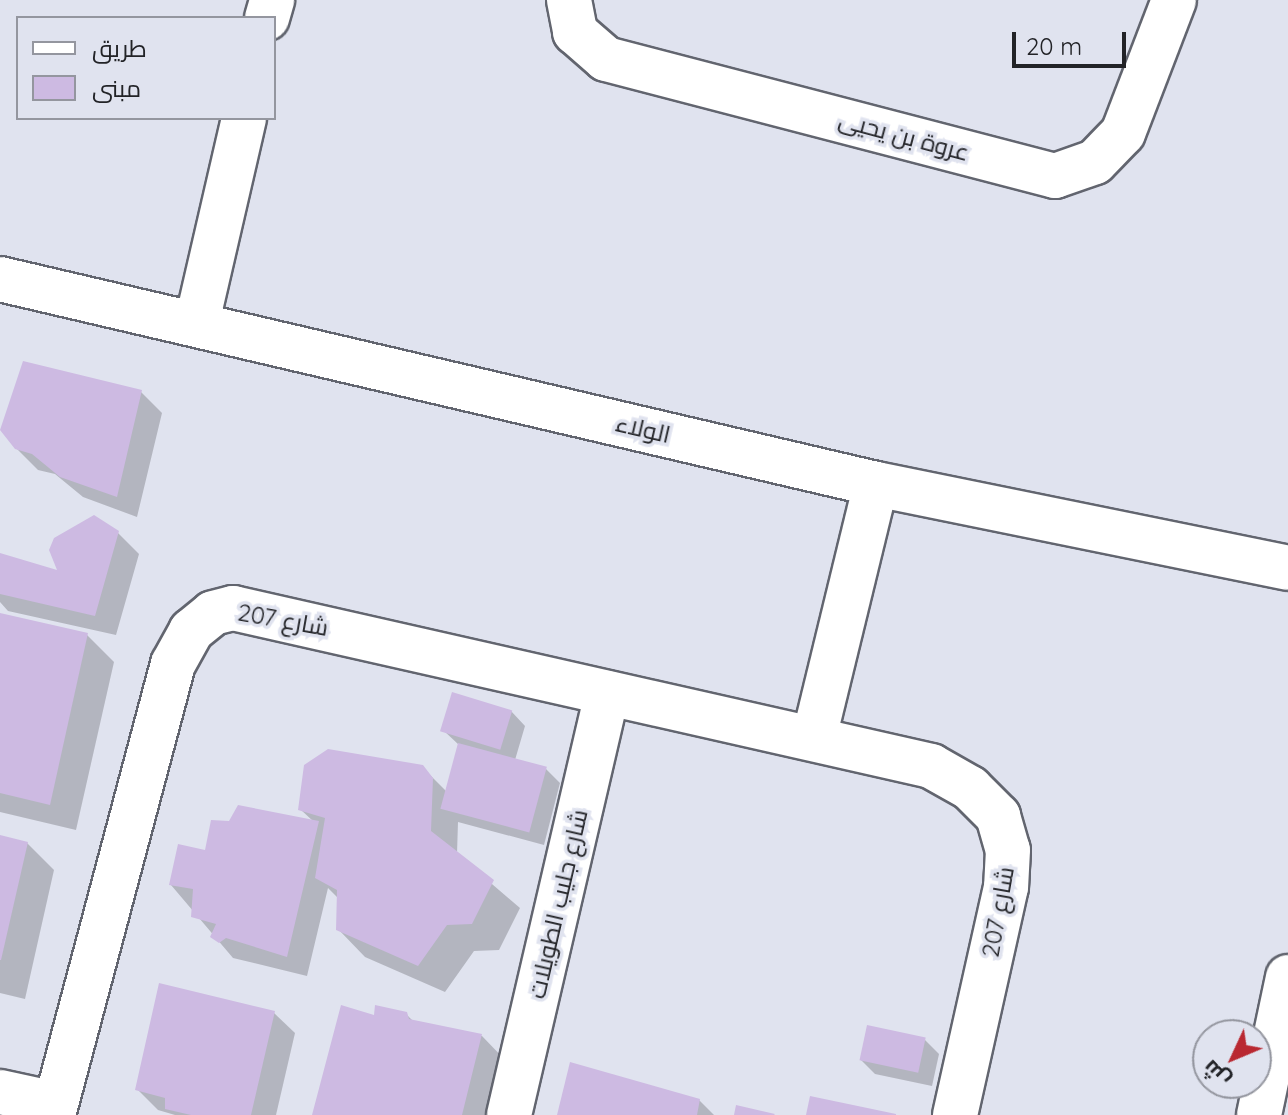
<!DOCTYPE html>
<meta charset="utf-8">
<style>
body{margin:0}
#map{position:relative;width:1288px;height:1115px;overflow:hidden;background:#e0e3ef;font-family:Quicksand,Cairo,sans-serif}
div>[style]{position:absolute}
.shadow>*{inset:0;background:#0003}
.building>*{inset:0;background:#cdbae2;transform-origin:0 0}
.roads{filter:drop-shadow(2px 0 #62656f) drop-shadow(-2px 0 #62656f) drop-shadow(0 2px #62656f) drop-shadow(0 -2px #62656f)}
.minor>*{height:44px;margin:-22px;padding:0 22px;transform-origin:22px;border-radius:22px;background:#fff}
span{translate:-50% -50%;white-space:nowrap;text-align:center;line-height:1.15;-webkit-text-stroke:7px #e0e3ef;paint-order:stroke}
.street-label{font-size:24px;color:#222327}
.legend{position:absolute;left:16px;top:16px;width:260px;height:104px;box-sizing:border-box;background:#e0e3ef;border:2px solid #94969f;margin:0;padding:10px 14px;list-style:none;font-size:24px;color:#222327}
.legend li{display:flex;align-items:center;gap:16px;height:40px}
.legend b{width:40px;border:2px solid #94969f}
.north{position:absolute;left:1192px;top:1019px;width:80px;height:80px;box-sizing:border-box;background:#e0e3ef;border:2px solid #94969f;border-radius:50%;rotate:226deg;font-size:22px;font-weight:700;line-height:32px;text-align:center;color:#222327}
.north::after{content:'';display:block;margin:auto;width:28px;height:36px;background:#b92831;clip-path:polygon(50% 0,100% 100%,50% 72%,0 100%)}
.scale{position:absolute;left:1012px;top:32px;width:114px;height:36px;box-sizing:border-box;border:4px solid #222327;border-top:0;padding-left:10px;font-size:24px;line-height:28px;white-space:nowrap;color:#222327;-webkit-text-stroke:6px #e0e3ef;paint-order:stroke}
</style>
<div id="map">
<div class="shadow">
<div style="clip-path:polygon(141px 392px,162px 413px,137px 517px,83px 497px,55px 474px,38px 470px,16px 448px)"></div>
<div style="clip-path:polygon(118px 533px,139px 554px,116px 635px,8px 611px,0 602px,0 555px,60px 573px)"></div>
<div style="clip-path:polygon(0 615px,87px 635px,114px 662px,76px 830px,0 812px)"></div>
<div style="clip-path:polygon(511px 711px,525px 726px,515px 760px,546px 769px,560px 783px,544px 845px,458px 822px,457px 854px,520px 908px,499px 950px,474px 951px,445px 992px,365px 957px,338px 929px,338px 898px,328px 888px,307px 976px,233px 958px,171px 885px,206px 853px,314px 822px,300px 809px,422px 767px,447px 792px,459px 745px,443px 730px)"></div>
<div style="clip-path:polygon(0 837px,27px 843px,54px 870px,25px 999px,0 993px)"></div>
<div style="clip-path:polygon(274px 1013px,295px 1033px,276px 1115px,175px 1115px,158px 1110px,137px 1089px)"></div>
<div style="clip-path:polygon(406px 1014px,414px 1022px,482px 1036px,508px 1063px,495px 1115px,314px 1115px,375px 1018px)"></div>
<div style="clip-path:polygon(925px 1040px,939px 1054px,932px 1086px,875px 1074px,861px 1060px)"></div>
<div style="clip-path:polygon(571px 1065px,699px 1100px,714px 1115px,559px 1115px)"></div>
</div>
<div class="building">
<div style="clip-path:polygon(23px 361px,142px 390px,117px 497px,60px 477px,32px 454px,15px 449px,0 430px)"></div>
<div style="clip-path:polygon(94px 515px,119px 531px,95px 616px,0 594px,0 553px,57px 570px,49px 550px,54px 538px)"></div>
<div style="clip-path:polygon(0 613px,88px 633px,50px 805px,0 793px)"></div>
<div style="left:452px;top:692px;width:63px;height:41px;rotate:17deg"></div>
<div style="left:458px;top:743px;width:92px;height:68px;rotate:15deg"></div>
<div style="clip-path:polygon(328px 749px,423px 765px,433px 778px,431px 831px,494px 880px,472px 924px,447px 925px,418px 966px,336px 930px,337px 890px,315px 878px,325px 818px,298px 810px,304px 765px)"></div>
<div style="clip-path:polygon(238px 805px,319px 821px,287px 957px,226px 938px,219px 943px,210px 937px,216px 924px,191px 917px,193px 889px,169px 885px,178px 844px,205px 850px,211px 820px,229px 821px)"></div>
<div style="clip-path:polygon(0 835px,28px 842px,1px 960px,0 960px)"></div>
<div style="clip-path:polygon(159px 983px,275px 1011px,251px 1115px,191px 1115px,165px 1109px,165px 1098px,135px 1090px)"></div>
<div style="clip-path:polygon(341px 1005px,374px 1015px,375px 1005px,407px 1012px,409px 1019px,482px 1034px,462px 1115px,312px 1115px)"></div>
<div style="left:867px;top:1025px;width:60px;height:36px;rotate:12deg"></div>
<div style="clip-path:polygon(570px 1062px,700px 1099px,697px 1115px,557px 1115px)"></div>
<div style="clip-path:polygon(810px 1096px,896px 1114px,896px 1115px,806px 1115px)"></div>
<div style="clip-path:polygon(736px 1105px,775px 1114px,774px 1115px,734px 1115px)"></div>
</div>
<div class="roads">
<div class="minor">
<div style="left:569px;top:0;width:33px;rotate:79deg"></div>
<div style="left:575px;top:32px;width:41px;rotate:41.1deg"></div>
<div style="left:606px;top:59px;width:464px;rotate:14.6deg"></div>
<div style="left:1055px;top:176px;width:42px;rotate:-19.3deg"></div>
<div style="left:1095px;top:162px;width:40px;rotate:-46deg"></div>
<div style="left:1123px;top:133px;width:142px;rotate:-69deg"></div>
<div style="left:267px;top:18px;width:19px;rotate:-74deg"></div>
<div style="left:0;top:279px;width:900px;rotate:13.17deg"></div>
<div style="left:876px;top:484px;width:420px;rotate:11.5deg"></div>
<div style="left:197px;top:322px;width:209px;rotate:-77deg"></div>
<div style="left:814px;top:738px;width:261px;rotate:-76.3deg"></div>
<div style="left:0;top:1092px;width:56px;rotate:12.3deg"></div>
<div style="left:53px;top:1115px;width:467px;rotate:-75.1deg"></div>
<div style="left:173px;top:664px;width:38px;rotate:-61deg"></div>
<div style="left:191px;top:631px;width:28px;rotate:-39deg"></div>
<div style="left:213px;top:613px;width:21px;rotate:-14deg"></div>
<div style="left:233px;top:608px;width:716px;rotate:12.75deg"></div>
<div style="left:931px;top:766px;width:45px;rotate:29.4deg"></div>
<div style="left:970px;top:788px;width:40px;rotate:45deg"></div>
<div style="left:998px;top:816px;width:35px;rotate:74deg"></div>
<div style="left:1008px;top:850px;width:37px;rotate:93deg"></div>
<div style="left:1006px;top:887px;width:234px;rotate:102.6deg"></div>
<div style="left:509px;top:1115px;width:433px;rotate:-76.9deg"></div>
<div style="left:1259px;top:1115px;width:141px;rotate:-78.1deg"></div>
</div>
</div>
<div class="street-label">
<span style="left:904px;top:136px;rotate:15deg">عروة بن يحيى</span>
<span style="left:643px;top:429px;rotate:13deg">الولاء</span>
<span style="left:283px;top:620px;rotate:10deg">شارع 207</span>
<span style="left:558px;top:904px;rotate:-77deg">شارع جليب الطويلات</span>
<span style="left:998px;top:912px;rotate:-80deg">شارع 207</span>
</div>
<ul class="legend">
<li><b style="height:10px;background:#fff"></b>طريق</li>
<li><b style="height:22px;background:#cdbae2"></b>مبنى</li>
</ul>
<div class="north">ش</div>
<div class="scale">20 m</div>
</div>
